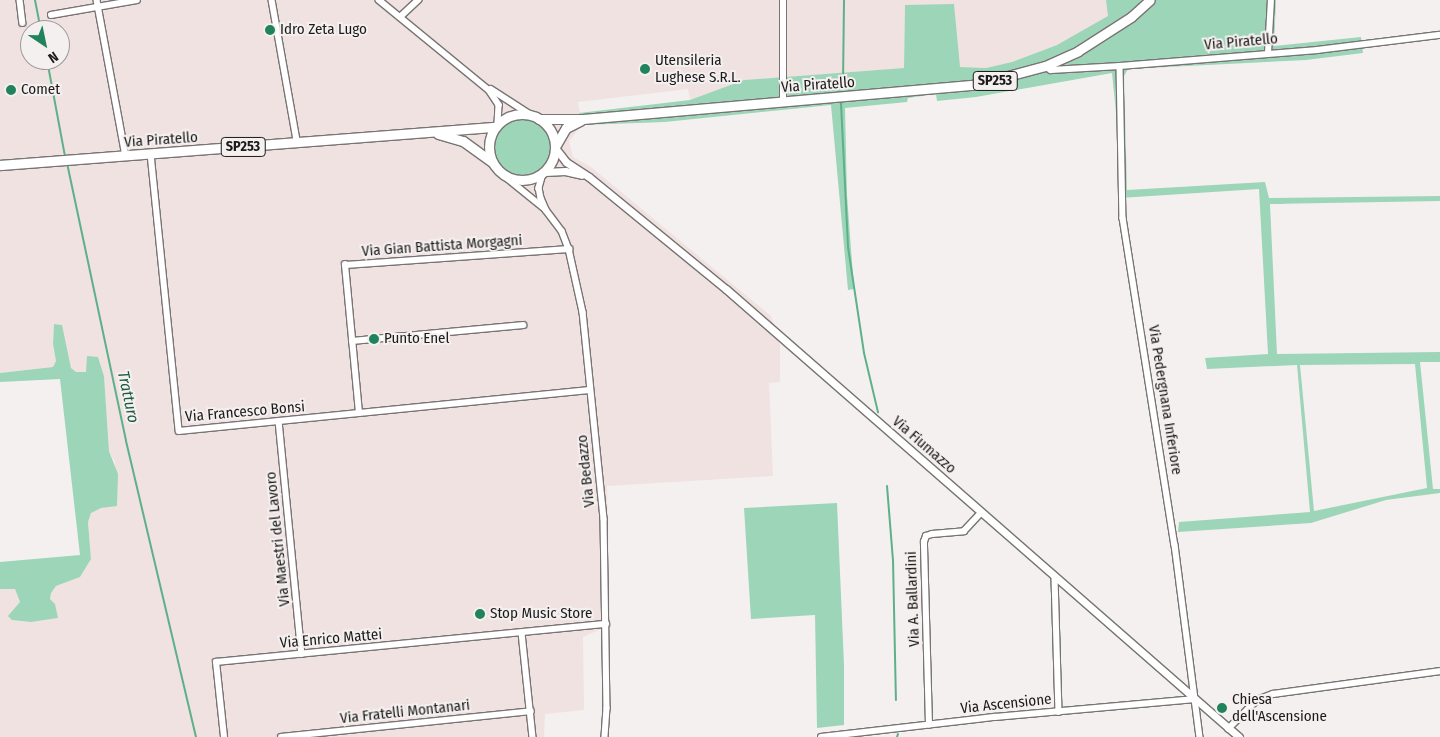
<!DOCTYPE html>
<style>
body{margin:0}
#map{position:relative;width:1440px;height:737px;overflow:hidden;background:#f5f0f0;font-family:"Fira Sans Condensed",sans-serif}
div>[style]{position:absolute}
.built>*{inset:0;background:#efe2e0}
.green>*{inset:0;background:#9dd5b8}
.round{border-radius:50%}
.stream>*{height:2px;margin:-1px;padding:0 1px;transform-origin:1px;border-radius:1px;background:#5db089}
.roads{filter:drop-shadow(1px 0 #787473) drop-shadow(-1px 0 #787473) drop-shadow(0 1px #787473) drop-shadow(0 -1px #787473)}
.minor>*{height:5.5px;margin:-2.75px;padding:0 2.75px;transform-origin:2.75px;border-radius:2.75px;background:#fff}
.tertiary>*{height:7px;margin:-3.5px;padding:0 3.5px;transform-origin:3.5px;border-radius:3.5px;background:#fff}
.primary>*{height:9px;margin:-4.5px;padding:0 4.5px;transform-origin:4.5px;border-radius:4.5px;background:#fff}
.primary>.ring{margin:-4.5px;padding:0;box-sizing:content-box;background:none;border:9px solid #fff;border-radius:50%}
.dots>*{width:14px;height:14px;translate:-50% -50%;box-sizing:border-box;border:2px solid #f5f0f0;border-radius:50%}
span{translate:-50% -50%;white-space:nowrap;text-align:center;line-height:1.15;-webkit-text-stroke:4px #f5f0f0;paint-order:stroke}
.shield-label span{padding:1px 4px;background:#f5f0f0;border:1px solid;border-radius:4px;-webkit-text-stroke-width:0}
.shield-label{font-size:14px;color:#1c1a1a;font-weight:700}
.poi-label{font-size:15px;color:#1c1a1a}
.left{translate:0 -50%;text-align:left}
.street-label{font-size:15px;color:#1c1a1a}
.water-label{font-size:16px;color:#1b5b40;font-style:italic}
.north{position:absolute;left:20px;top:20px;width:50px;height:50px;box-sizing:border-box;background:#f5f0f0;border:1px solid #9e9a9a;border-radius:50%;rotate:146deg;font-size:14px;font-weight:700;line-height:20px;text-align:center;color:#1c1a1a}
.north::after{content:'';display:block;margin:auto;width:18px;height:22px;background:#20835c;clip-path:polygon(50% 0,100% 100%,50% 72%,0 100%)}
</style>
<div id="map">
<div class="built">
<div style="clip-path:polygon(evenodd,0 0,1106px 0,1109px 16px,1057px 45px,1012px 62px,986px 68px,960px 67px,905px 5px,904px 68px,744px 80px,690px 100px,688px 89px,578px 102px,582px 125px,569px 141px,573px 157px,591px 167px,771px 316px,780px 345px,780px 382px,769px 383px,773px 476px,607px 486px,610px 625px,583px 637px,584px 710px,545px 714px,544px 737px,0 737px,0 589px,15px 589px,20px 602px,16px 608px,12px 620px,32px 622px,58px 618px,50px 599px,51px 592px,56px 586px,80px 577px,91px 559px,88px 522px,91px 512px,101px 508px,117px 505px,115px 462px,109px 451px,104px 376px,98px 357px,86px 372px,76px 372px,71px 368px,61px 325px,54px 324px,53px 344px,56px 361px,53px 367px,0 373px,0 0,30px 30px,60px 30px,60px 60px,30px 60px,30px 30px)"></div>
</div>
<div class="green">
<div style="clip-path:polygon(evenodd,1106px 0,1276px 0,1274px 46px,1361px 37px,1363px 53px,1306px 60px,1128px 69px,1124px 76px,1127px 190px,1265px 182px,1269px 198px,1440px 196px,1440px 201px,1270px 204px,1277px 354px,1440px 352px,1440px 362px,1420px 362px,1433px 489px,1440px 489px,1440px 493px,1386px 500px,1311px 523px,1178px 532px,1179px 522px,1310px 512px,1297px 365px,1207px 369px,1205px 358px,1268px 354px,1259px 189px,1120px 198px,1119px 143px,1112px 73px,976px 97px,937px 101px,936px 94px,908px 98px,907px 102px,845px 108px,847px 195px,854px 289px,848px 290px,831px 105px,665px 122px,582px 125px,579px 113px,690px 100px,744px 80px,904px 68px,905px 5px,954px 4px,960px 67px,986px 68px,1012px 62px,1057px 45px,1108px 16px,1106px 0,1415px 364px,1427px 488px,1314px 511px,1300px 365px,1415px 364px)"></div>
<div class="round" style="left:492px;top:117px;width:60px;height:60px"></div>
<div style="clip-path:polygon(54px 324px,62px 325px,71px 368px,76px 372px,86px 372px,87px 356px,98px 357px,104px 376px,109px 451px,118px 474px,117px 506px,101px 508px,91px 513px,88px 522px,91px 559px,80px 577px,56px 586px,51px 593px,50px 599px,55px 604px,58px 618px,31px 622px,12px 620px,8px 616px,20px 602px,15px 589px,0 589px,0 562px,80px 555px,60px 379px,0 382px,0 373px,53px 367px,56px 361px,53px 344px)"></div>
<div style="clip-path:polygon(837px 503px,844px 665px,844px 725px,817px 728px,815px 615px,751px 619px,744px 508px)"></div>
</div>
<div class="stream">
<div style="left:35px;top:0;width:31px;rotate:79deg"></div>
<div style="left:47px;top:60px;width:98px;rotate:79.4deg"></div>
<div style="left:843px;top:83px;width:83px;rotate:-89.3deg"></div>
<div style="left:841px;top:103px;width:144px;rotate:87.2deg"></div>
<div style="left:848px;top:247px;width:107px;rotate:81.4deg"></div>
<div style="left:864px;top:353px;width:61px;rotate:76.7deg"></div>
<div style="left:67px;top:163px;width:284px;rotate:78deg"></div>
<div style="left:126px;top:441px;width:304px;rotate:76.7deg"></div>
<div style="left:887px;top:486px;width:74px;rotate:85.4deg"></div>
<div style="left:893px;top:560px;width:140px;rotate:88.8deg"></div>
<div style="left:897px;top:737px;width:3px;rotate:-72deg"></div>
</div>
<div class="roads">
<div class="minor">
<div style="left:20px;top:0;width:23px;rotate:83deg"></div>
<div style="left:97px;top:0;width:159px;rotate:79.5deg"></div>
<div style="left:272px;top:0;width:143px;rotate:79.9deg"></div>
<div style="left:379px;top:0;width:142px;rotate:39.3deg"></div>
<div style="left:489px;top:90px;width:18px;rotate:56deg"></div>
<div style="left:499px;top:105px;width:20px;rotate:93deg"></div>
<div style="left:51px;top:15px;width:87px;rotate:-9.9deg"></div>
<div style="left:400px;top:17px;width:25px;rotate:-43deg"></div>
<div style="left:1268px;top:53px;width:53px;rotate:-86.8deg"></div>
<div style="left:1045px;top:66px;width:7px;rotate:34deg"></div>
<div style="left:1051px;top:70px;width:69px;rotate:-3.3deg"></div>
<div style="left:1120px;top:66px;width:198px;rotate:-4.6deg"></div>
<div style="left:1317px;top:50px;width:124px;rotate:-7deg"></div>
<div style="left:1120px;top:66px;width:152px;rotate:88.9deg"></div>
<div style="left:1123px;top:218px;width:331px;rotate:81deg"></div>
<div style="left:1175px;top:545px;width:194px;rotate:82.6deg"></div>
<div style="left:491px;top:89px;width:48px;rotate:33deg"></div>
<div style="left:783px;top:102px;width:102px;rotate:-90deg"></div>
<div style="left:151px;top:154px;width:278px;rotate:84.2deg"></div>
<div style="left:179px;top:431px;width:412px;rotate:-5.7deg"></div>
<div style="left:543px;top:174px;width:15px;rotate:106deg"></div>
<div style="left:539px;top:188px;width:10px;rotate:79deg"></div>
<div style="left:541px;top:198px;width:13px;rotate:67deg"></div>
<div style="left:546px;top:210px;width:26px;rotate:53deg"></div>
<div style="left:562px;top:231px;width:19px;rotate:69deg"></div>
<div style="left:569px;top:249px;width:65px;rotate:77.5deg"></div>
<div style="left:583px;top:312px;width:208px;rotate:84.2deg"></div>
<div style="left:604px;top:519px;width:189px;rotate:89.1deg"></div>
<div style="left:607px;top:708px;width:29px;rotate:94deg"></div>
<div style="left:507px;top:178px;width:48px;rotate:39deg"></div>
<div style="left:352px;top:341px;width:172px;rotate:-5.3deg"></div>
<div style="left:359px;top:413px;width:149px;rotate:-95.4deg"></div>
<div style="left:345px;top:265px;width:225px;rotate:-4.1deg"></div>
<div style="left:279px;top:421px;width:234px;rotate:84.4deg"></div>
<div style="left:1055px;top:578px;width:134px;rotate:88.3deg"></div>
<div style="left:522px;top:633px;width:105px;rotate:84deg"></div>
<div style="left:929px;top:725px;width:183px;rotate:-91.6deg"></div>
<div style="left:924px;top:542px;width:6px;rotate:-72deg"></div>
<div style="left:926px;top:536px;width:6px;rotate:-18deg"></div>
<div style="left:932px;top:534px;width:32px;rotate:-5deg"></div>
<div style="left:964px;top:531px;width:25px;rotate:-47deg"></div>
<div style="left:1228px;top:729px;width:41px;rotate:-45deg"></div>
<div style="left:1257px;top:700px;width:17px;rotate:-21deg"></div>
<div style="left:1273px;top:694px;width:169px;rotate:-7.8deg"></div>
<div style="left:224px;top:737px;width:75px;rotate:-96.1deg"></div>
<div style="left:216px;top:662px;width:392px;rotate:-5.6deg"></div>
<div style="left:281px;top:737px;width:251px;rotate:-5.9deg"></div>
<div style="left:821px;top:737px;width:175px;rotate:-6.6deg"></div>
<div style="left:995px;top:717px;width:201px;rotate:-5.1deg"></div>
</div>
<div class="tertiary">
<div style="left:556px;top:149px;width:16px;rotate:52deg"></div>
<div style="left:566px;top:162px;width:27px;rotate:33deg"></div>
<div style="left:589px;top:177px;width:177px;rotate:39.3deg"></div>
<div style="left:726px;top:289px;width:681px;rotate:41.13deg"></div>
<div style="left:545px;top:172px;width:20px;rotate:-3deg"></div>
<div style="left:565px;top:171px;width:17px;rotate:13deg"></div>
</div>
<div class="primary">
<div class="ring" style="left:489px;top:114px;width:57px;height:57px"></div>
<div style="left:539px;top:119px;width:44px"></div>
<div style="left:583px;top:119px;width:392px;rotate:-5deg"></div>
<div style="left:974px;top:85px;width:73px;rotate:-15deg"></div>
<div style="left:1045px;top:66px;width:36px;rotate:-24deg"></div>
<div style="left:1078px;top:51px;width:63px;rotate:-32.7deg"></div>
<div style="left:1131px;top:17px;width:25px;rotate:-42deg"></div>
<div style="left:438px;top:134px;width:26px;rotate:16deg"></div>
<div style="left:463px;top:141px;width:36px;rotate:36deg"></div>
<div style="left:556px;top:145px;width:20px;rotate:-60deg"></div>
<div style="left:566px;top:128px;width:16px;rotate:-27deg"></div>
<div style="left:0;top:165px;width:496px;rotate:-4.4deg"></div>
</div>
</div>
<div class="dots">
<div style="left:270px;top:30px;background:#20835c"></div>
<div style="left:645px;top:69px;background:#20835c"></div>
<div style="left:11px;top:90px;background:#20835c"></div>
<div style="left:374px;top:339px;background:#20835c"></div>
<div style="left:480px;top:614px;background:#20835c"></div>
<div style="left:1222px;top:708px;background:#20835c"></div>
</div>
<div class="shield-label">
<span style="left:995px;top:81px">SP253</span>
<span style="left:243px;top:147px">SP253</span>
</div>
<div class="poi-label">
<span class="left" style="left:280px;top:30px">Idro Zeta Lugo</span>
<span class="left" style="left:655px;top:69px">Utensileria<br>Lughese S.R.L.</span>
<span class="left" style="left:21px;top:90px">Comet</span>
<span class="left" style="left:384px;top:339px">Punto Enel</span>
<span class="left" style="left:490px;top:614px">Stop Music Store</span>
<span class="left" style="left:1232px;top:708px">Chiesa<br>dell'Ascensione</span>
</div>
<div class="street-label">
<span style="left:1241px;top:42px;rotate:-5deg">Via Piratello</span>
<span style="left:818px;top:85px;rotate:-4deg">Via Piratello</span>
<span style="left:161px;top:140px;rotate:-4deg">Via Piratello</span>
<span style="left:442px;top:246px;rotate:-4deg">Via Gian Battista Morgagni</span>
<span style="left:1165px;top:400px;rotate:81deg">Via Pedergnana Inferiore</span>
<span style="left:245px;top:412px;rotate:-5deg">Via Francesco Bonsi</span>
<span style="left:924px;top:445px;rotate:41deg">Via Fiumazzo</span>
<span style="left:586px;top:471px;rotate:-96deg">Via Bedazzo</span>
<span style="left:278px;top:539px;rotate:-96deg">Via Maestri del Lavoro</span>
<span style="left:913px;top:599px;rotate:-92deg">Via A. Ballardini</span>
<span style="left:331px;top:639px;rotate:-5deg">Via Enrico Mattei</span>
<span style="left:1006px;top:704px;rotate:-6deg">Via Ascensione</span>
<span style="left:405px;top:712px;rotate:-6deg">Via Fratelli Montanari</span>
</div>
<div class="water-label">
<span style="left:128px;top:397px;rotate:78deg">Tratturo</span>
</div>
<div class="north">N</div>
</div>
